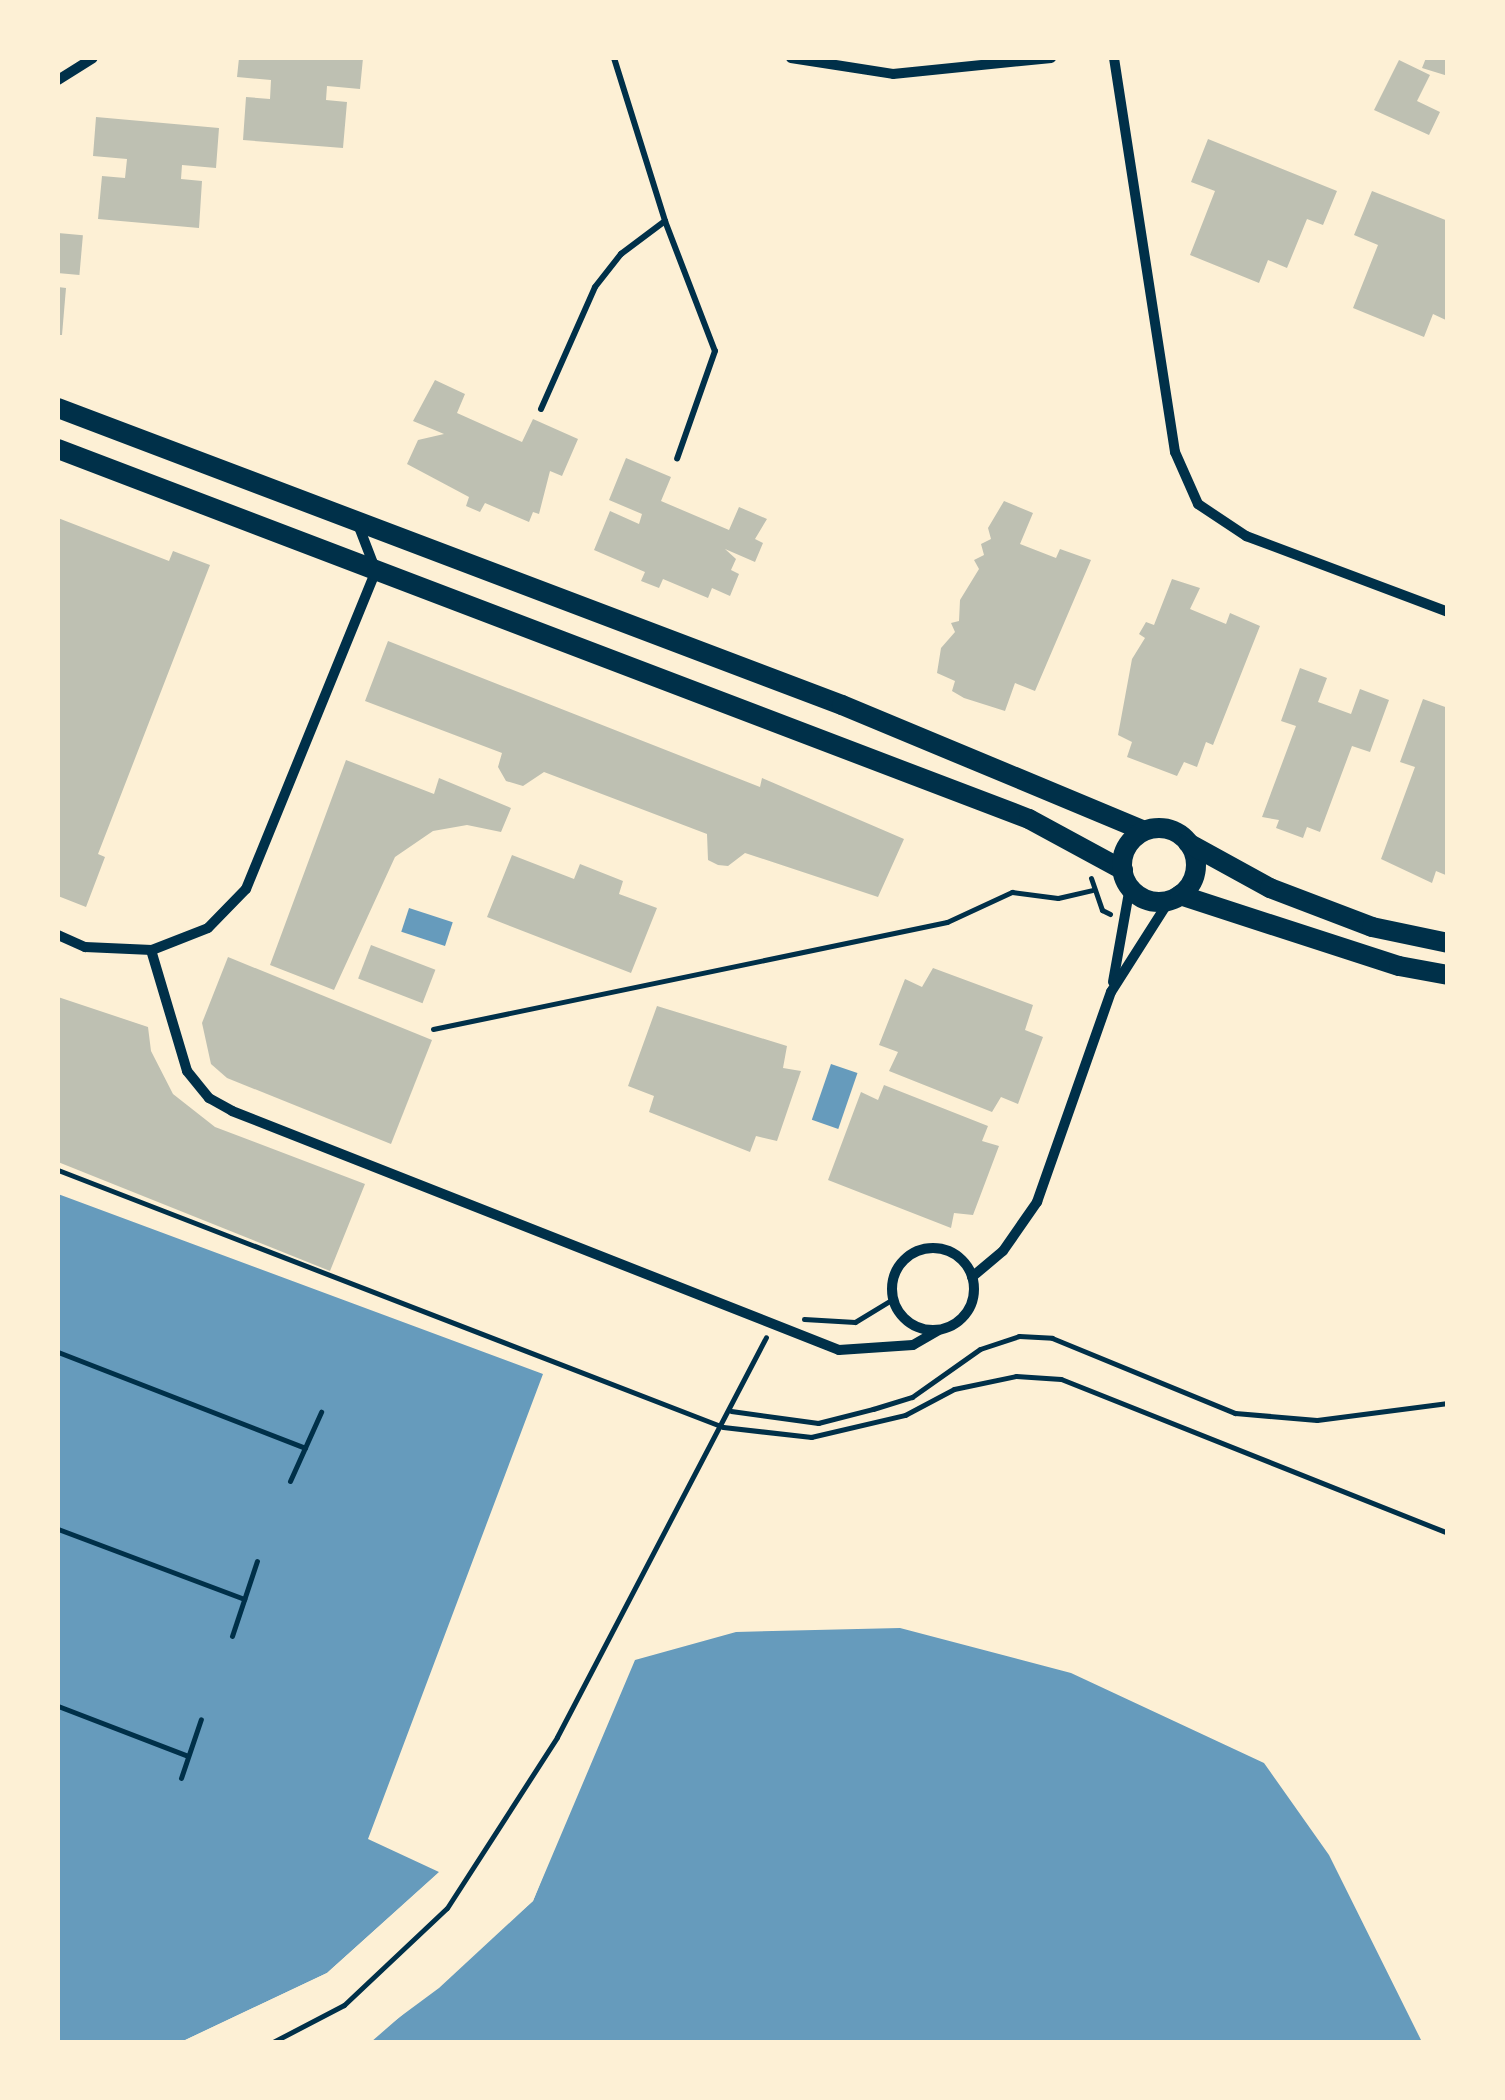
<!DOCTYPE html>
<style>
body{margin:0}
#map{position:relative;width:1505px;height:2100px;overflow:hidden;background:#fdf0d5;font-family:"Open Sans",sans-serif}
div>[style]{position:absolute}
.water>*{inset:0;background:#669bbc;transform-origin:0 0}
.pier>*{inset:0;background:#fdf0d5}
.building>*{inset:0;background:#bec0b2;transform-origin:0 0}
.path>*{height:5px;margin:-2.5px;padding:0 2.5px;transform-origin:2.5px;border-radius:2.5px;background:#003049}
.service>*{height:6px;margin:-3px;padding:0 3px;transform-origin:3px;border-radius:3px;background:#003049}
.minor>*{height:10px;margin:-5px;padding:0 5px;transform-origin:5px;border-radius:5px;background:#003049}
.minor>.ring{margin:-5px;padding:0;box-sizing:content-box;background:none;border:10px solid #003049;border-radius:50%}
.secondary>*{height:20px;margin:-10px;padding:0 10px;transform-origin:10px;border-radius:10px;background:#003049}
.secondary>.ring{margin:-10px;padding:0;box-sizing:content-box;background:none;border:20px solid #003049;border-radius:50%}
span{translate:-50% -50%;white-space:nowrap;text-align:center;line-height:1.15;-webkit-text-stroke:10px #fdf0d5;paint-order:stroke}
.frame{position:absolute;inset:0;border:60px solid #fdf0d5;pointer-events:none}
</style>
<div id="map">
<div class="water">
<div style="left:409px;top:908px;width:46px;height:25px;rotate:18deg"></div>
<div style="left:831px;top:1064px;width:28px;height:59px;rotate:19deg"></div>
<div style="clip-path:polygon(58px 1194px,543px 1374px,368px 1839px,439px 1872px,327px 1973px,181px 2042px,58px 2042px)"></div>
<div style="clip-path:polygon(900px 1628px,1071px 1673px,1264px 1763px,1329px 1855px,1422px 2042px,371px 2042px,533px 1901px,635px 1660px,736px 1632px)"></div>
</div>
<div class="pier">
<div style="clip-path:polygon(630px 1658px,533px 1901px,439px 1988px,366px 2042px,528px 1898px)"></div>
<div style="clip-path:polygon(443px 1869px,330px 1977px,221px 2033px,181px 2042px,327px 1973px)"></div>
</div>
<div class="building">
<div style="clip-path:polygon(239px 58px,363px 58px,360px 89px,327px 86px,326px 100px,347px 102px,343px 148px,243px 140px,246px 97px,270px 99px,271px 80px,237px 77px)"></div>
<div style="clip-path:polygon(1426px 58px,1448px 58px,1448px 76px,1422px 68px)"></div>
<div style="clip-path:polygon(1399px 60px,1430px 75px,1417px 101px,1440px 112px,1429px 135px,1374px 110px)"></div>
<div style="clip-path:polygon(96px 117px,219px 128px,216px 168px,182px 165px,181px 179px,202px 181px,199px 228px,98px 219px,102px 176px,125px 178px,127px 159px,93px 156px)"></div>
<div style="clip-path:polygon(1208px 139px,1337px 191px,1323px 225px,1307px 219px,1287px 268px,1268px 260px,1259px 283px,1190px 255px,1215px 191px,1191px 182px)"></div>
<div style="clip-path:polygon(1372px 191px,1448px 221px,1448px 321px,1433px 314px,1424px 337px,1353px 308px,1378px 245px,1354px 235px)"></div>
<div style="left:58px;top:233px;width:25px;height:40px;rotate:5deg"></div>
<div style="clip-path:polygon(58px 287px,66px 288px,62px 335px,58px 335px)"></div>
<div style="clip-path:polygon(435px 380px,465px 394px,457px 413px,522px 442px,533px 419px,578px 439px,562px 476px,550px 471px,539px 514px,533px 512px,529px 522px,485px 503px,480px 512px,466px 506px,469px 497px,407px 464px,418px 440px,444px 434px,413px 421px)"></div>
<div style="clip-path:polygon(626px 458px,671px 477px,661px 501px,729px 530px,739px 507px,767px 519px,755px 539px,763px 543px,755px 562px,725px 549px,736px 559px,731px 570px,739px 574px,730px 596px,712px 588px,708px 598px,663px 579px,659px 588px,641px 581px,645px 572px,594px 550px,610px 511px,639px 524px,642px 514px,609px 500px)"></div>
<div style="clip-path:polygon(1004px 501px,1033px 513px,1020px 544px,1056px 558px,1060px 549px,1091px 560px,1035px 691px,1015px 683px,1005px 711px,964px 698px,952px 691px,955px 681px,937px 673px,941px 648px,955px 632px,951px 623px,959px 621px,960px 600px,979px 569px,974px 560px,984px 555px,981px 544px,991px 539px,988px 528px)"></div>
<div style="clip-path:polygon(58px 518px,169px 561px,173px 551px,210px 565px,98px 854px,105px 857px,86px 907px,58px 896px)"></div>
<div style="clip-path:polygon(1172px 579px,1200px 588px,1190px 609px,1226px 624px,1230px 613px,1260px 626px,1213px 745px,1206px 742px,1197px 767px,1184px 762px,1177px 776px,1127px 757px,1132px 742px,1118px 735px,1132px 659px,1145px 638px,1139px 634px,1146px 622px,1154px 625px)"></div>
<div style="clip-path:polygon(388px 641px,760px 787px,762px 778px,904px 839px,878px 897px,745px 853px,728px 866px,718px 865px,708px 860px,707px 834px,544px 772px,523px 786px,506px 781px,498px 767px,502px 753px,365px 701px)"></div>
<div style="clip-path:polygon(1300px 668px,1327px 678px,1318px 702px,1351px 714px,1360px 689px,1389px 700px,1370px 752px,1352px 746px,1320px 832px,1307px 827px,1303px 838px,1276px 828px,1279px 820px,1262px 817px,1296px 726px,1281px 721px)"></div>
<div style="clip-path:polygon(1423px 699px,1448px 708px,1448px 876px,1436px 871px,1432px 883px,1381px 859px,1415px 767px,1400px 762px)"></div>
<div style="clip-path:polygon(346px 760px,434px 794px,439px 778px,511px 808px,501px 832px,467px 825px,433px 831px,395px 857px,334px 990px,270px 965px)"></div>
<div style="clip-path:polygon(512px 855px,574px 879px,580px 864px,623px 881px,619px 894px,657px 908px,631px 973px,487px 917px)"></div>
<div style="left:371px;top:945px;width:69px;height:36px;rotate:21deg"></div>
<div style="clip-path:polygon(228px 957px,432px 1040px,391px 1144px,227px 1078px,211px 1064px,202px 1023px)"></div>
<div style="clip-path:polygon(933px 968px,1033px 1005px,1025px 1030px,1043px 1037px,1018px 1104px,1001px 1097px,992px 1112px,889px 1071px,898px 1052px,879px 1045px,905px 979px,922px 987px)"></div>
<div style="clip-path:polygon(58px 997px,148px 1027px,151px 1051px,173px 1094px,215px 1127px,365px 1184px,330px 1271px,58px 1162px)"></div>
<div style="clip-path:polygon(657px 1006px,787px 1046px,783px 1068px,801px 1071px,777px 1141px,756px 1136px,750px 1152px,649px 1112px,654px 1096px,628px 1086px)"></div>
<div style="clip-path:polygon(884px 1085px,988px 1126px,982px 1141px,999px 1146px,973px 1215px,954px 1213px,951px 1228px,828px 1180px,861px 1092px,878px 1100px)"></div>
</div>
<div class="path">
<div style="left:1091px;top:878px;width:34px;rotate:71deg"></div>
<div style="left:1102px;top:910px;width:9px;rotate:27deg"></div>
<div style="left:433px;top:1029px;width:525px;rotate:-11.76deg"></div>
<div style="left:947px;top:922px;width:72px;rotate:-24.8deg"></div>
<div style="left:1012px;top:892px;width:46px;rotate:7.4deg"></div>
<div style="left:1058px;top:898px;width:35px;rotate:-13deg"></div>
<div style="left:58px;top:1170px;width:713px;rotate:21.13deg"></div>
<div style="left:723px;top:1427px;width:89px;rotate:6.5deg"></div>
<div style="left:811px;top:1437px;width:97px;rotate:-13.2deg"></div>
<div style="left:905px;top:1415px;width:55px;rotate:-28deg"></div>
<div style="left:954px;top:1389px;width:63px;rotate:-11.8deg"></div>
<div style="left:1016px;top:1376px;width:45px;rotate:3.8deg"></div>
<div style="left:1061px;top:1379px;width:417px;rotate:21.7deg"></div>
<div style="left:804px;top:1319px;width:51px;rotate:3.4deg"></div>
<div style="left:855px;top:1322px;width:44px;rotate:-31.2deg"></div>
<div style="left:58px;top:1352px;width:265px;rotate:21.2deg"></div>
<div style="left:731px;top:1411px;width:88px;rotate:7.9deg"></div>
<div style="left:818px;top:1423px;width:57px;rotate:-14.3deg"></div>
<div style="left:873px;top:1409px;width:41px;rotate:-17.1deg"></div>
<div style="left:912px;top:1397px;width:83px;rotate:-35.2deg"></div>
<div style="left:980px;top:1349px;width:41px;rotate:-18.4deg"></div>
<div style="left:1019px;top:1336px;width:33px;rotate:3deg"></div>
<div style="left:1052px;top:1338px;width:198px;rotate:22.3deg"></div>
<div style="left:1235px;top:1413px;width:82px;rotate:4.9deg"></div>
<div style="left:1317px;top:1420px;width:132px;rotate:-7.4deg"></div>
<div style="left:290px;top:1481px;width:76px;rotate:-65.8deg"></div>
<div style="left:58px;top:1529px;width:199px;rotate:20.6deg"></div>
<div style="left:232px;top:1636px;width:79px;rotate:-71.6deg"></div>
<div style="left:58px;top:1706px;width:139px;rotate:21deg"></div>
<div style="left:181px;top:1778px;width:62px;rotate:-71.3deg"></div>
<div style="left:273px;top:2042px;width:80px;rotate:-27.5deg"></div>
<div style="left:344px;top:2005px;width:141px;rotate:-43.3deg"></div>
<div style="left:447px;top:1908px;width:203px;rotate:-57.2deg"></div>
<div style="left:557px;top:1737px;width:451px;rotate:-62.4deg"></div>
</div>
<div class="service">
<div style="left:614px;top:58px;width:171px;rotate:72.6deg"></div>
<div style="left:665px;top:221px;width:139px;rotate:69deg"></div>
<div style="left:715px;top:351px;width:114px;rotate:109.4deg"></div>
<div style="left:541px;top:409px;width:133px;rotate:-66.1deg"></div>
<div style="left:595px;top:287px;width:42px;rotate:-51.8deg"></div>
<div style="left:621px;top:254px;width:55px;rotate:-36.9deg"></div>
</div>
<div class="minor">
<div style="left:791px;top:58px;width:103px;rotate:8.9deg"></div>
<div style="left:893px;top:74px;width:159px;rotate:-5.8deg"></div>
<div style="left:1114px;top:58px;width:399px;rotate:81.2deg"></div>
<div style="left:1175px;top:452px;width:57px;rotate:66.1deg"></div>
<div style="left:1198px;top:504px;width:58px;rotate:33.7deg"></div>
<div style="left:1246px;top:536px;width:216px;rotate:20.6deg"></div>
<div style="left:58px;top:80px;width:41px;rotate:-32.2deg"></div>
<div style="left:58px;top:935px;width:30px;rotate:24deg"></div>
<div style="left:85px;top:947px;width:67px;rotate:2.6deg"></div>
<div style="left:152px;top:950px;width:60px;rotate:-21.4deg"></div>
<div style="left:208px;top:928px;width:54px;rotate:-45.7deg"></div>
<div style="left:246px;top:889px;width:344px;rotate:-67.8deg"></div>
<div style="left:376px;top:571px;width:47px;rotate:-111.1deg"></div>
<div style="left:151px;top:950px;width:126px;rotate:73.4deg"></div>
<div style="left:187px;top:1071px;width:35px;rotate:51deg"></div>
<div style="left:209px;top:1098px;width:26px;rotate:29deg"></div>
<div style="left:232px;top:1111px;width:652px;rotate:21.49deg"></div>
<div style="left:839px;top:1350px;width:74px;rotate:-3.9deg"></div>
<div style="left:913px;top:1345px;width:30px;rotate:-30deg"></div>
<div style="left:1113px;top:982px;width:97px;rotate:-79.9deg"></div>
<div class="ring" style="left:892px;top:1248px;width:72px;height:72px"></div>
<div style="left:972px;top:1277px;width:40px;rotate:-40deg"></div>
<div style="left:1003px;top:1251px;width:60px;rotate:-55.2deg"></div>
<div style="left:1037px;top:1202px;width:223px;rotate:-70.6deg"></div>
<div style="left:1111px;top:992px;width:108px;rotate:-57.5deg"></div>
</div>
<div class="secondary">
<div style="left:58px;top:408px;width:838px;rotate:20.75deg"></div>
<div style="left:842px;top:705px;width:327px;rotate:22.6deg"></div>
<div style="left:58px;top:449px;width:1039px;rotate:20.86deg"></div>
<div style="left:1029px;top:819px;width:107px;rotate:28.5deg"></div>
<div class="ring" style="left:1122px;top:828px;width:54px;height:54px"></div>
<div style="left:1188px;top:843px;width:94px;rotate:28.8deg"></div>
<div style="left:1270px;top:888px;width:109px;rotate:20.9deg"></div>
<div style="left:1372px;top:927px;width:78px;rotate:11.9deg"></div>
<div style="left:1180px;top:895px;width:230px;rotate:18deg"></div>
<div style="left:1399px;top:966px;width:50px;rotate:10.4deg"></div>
</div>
<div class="frame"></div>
</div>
